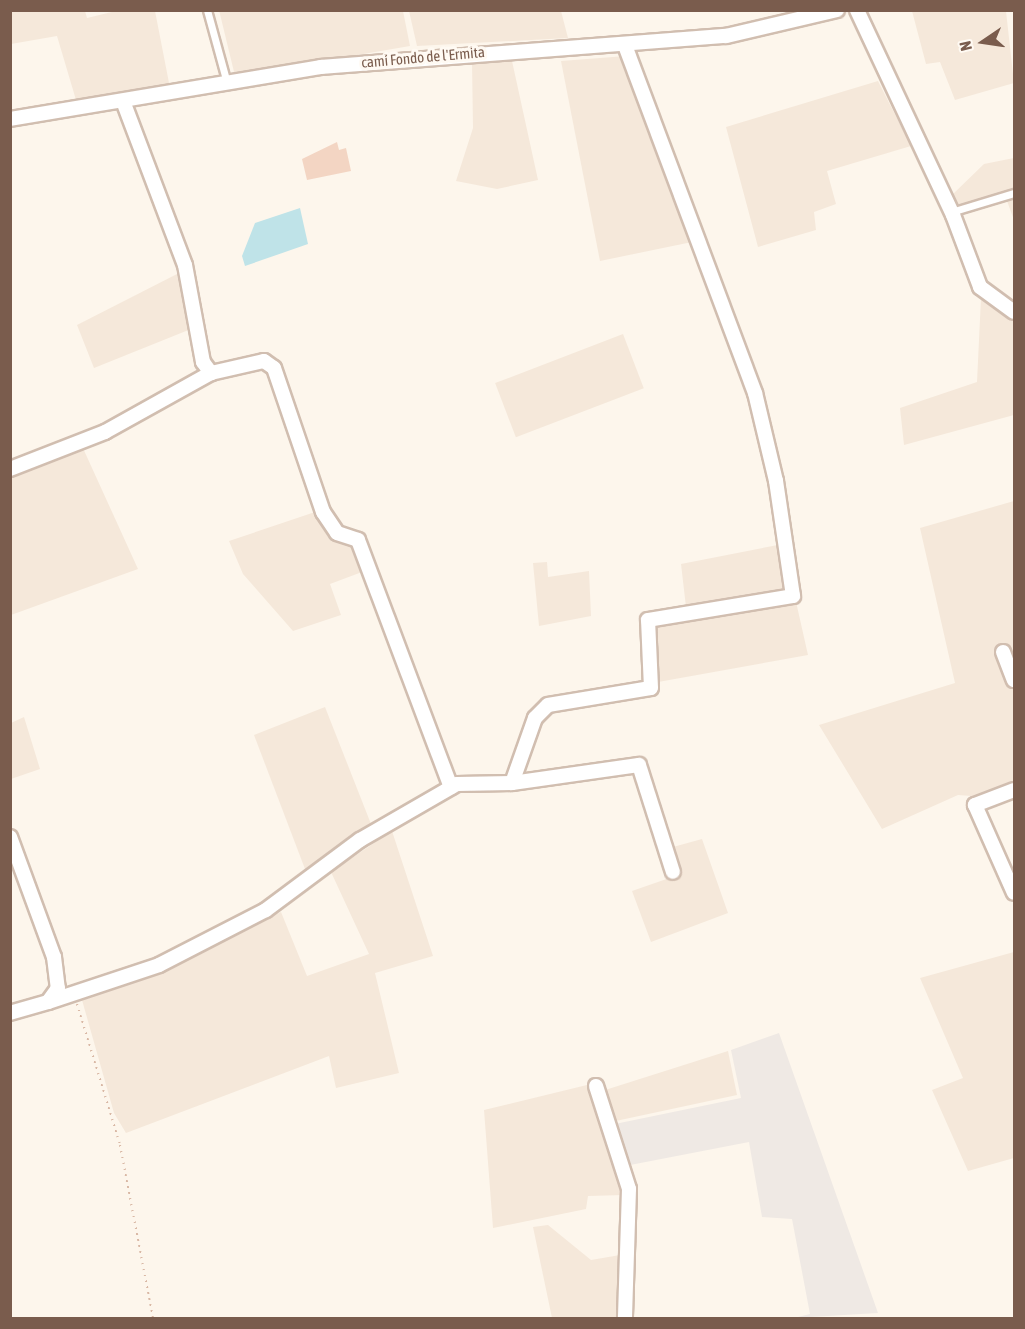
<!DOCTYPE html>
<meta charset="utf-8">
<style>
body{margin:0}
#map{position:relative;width:1025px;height:1329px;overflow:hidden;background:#fdf6ec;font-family:"Asap Condensed",sans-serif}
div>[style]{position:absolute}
.residential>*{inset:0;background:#f5e8da;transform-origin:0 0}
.industrial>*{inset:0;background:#efe9e4}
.water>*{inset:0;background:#bfe3e8}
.building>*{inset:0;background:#f3d5c3}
.path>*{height:2px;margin-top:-1px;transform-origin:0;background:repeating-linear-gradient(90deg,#d9b8a5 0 1.5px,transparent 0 6px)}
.roads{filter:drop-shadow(2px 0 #d1beb0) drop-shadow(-2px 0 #d1beb0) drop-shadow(0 2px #d1beb0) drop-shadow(0 -2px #d1beb0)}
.service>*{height:7px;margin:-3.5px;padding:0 3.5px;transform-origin:3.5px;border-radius:3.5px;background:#fff}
.minor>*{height:14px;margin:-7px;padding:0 7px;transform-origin:7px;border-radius:7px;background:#fff}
span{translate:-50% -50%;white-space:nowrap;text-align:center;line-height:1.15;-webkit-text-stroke:6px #fffaf3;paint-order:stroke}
.street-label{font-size:15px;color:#7a5c4d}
.frame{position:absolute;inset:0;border:12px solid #7a5c4d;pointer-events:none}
.north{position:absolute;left:953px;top:12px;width:60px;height:60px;-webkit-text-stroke:4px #fffaf3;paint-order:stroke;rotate:257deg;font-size:16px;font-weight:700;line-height:24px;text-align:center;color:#7a5c4d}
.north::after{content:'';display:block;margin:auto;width:21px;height:27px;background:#7a5c4d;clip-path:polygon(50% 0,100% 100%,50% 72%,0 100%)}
</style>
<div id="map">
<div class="residential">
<div style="clip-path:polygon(219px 10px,403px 11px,410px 46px,235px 76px)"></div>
<div style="clip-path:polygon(11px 11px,85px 11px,87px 18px,116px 11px,155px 11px,170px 88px,76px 100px,57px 36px,11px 44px)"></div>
<div style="clip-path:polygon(409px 11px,561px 11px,568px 38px,417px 46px)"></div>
<div style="clip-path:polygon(912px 11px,1006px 11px,1014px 83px,955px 100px,940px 62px,926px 64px)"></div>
<div style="clip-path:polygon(626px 56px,692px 242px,600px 261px,561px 61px)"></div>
<div style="clip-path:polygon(512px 61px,538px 180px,497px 189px,456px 181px,473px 128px,472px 62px)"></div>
<div style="clip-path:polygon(878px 81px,911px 146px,827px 171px,836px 204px,814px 212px,816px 230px,758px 247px,726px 127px)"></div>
<div style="clip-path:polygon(1014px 158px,1014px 220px,1007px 201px,961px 215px,953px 194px,984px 164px)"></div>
<div style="clip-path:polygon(179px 273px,191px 329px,94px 368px,77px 325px)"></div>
<div style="clip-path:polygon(981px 298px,1014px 315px,1014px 415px,904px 445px,900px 408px,977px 382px)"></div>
<div style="left:623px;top:334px;width:58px;height:137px;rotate:69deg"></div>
<div style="clip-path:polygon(82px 446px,138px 569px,11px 615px,10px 476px)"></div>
<div style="clip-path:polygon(1014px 501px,1014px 785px,984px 797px,958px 795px,882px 829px,819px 725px,955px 683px,920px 528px)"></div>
<div style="clip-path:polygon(315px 512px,330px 540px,353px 546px,362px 572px,330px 584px,341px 615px,293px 631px,243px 574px,229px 541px)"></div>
<div style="clip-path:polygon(783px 544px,808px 655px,647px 684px,639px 617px,686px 607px,681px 564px)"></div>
<div style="clip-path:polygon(547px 562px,548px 577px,589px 571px,591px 616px,539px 626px,533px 563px)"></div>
<div style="clip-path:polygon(325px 707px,371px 824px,305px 869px,254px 735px)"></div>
<div style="clip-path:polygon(24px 717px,40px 769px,11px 779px,11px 723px)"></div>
<div style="clip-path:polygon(392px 831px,433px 956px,375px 973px,399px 1073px,336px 1088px,329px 1056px,126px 1133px,114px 1113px,82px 1000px,161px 972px,281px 912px,307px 976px,369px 954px,331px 872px)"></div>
<div style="clip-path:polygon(702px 839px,728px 913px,651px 942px,632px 891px,678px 875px,673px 847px)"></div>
<div style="clip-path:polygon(1014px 952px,1014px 1158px,968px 1171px,932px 1090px,963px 1078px,920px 978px)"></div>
<div style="clip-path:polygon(728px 1051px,737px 1095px,611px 1122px,602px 1091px)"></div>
<div style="clip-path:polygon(591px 1084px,624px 1195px,588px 1196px,586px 1209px,493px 1228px,484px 1110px)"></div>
<div style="clip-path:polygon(548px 1225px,591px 1260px,620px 1255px,617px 1318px,552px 1318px,533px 1227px)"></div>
</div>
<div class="industrial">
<div style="clip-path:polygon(779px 1033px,878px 1313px,794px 1318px,810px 1314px,792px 1219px,762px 1217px,749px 1142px,625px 1166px,610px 1125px,741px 1098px,731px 1050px)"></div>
</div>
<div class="water">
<div style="clip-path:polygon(300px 208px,308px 244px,245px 266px,242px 256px,255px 223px)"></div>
</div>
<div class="building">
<div style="clip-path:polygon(337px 142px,339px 150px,346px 148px,351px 171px,307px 180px,302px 159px)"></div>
</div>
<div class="path">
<div style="left:77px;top:1004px;width:147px;rotate:73deg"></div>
<div style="left:120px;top:1145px;width:176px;rotate:79.2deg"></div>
</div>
<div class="roads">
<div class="service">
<div style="left:207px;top:10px;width:76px;rotate:74.7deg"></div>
<div style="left:951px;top:212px;width:66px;rotate:-16.8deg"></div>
</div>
<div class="minor">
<div style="left:857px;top:10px;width:226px;rotate:64.9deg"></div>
<div style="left:953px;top:215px;width:77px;rotate:69.4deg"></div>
<div style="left:980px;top:287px;width:42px;rotate:36.3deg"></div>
<div style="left:123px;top:101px;width:175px;rotate:69.3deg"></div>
<div style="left:185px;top:265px;width:99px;rotate:79.5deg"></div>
<div style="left:203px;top:362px;width:14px;rotate:54deg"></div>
<div style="left:211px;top:373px;width:54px;rotate:-12.8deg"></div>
<div style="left:264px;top:361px;width:12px;rotate:35deg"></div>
<div style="left:274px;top:368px;width:152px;rotate:71.2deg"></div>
<div style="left:323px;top:512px;width:25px;rotate:56deg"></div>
<div style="left:337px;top:533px;width:22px;rotate:18deg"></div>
<div style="left:358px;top:540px;width:264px;rotate:69.4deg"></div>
<div style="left:10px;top:119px;width:315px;rotate:-9.5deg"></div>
<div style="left:321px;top:67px;width:406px;rotate:-4.4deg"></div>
<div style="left:726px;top:36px;width:114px;rotate:-13.2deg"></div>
<div style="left:10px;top:469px;width:102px;rotate:-21.3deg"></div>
<div style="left:105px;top:432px;width:121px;rotate:-29.1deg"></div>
<div style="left:1003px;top:652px;width:30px;rotate:69deg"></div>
<div style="left:512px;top:783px;width:128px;rotate:-8.1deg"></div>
<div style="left:639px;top:765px;width:112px;rotate:72.4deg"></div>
<div style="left:1014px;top:790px;width:42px;rotate:159deg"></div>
<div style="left:975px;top:805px;width:96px;rotate:66.1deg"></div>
<div style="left:10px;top:837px;width:128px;rotate:69.9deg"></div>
<div style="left:54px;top:957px;width:31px;rotate:83deg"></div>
<div style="left:58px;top:988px;width:17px;rotate:126deg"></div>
<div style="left:48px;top:1002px;width:40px;rotate:164deg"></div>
<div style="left:48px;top:1002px;width:117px;rotate:-18.4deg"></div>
<div style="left:159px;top:965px;width:120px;rotate:-27.2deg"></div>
<div style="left:266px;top:910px;width:117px;rotate:-36.7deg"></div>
<div style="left:360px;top:840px;width:112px;rotate:-30deg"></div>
<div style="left:457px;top:784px;width:55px;rotate:-1deg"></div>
<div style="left:512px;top:783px;width:69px;rotate:-70.5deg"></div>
<div style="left:535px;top:718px;width:18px;rotate:-45deg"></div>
<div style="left:548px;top:705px;width:104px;rotate:-9.4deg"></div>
<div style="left:651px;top:688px;width:68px;rotate:-92.5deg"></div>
<div style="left:648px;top:620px;width:147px;rotate:-9.4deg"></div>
<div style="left:793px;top:596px;width:116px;rotate:-98.4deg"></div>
<div style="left:776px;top:481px;width:90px;rotate:-103.4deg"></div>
<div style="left:755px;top:393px;width:371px;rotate:-110.5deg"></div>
<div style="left:596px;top:1086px;width:108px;rotate:72.2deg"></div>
<div style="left:629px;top:1189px;width:129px;rotate:91.8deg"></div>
</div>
</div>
<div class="street-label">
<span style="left:423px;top:57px;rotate:-5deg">camí Fondo de l'Ermita</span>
</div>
<div class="frame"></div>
<div class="north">N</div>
</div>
